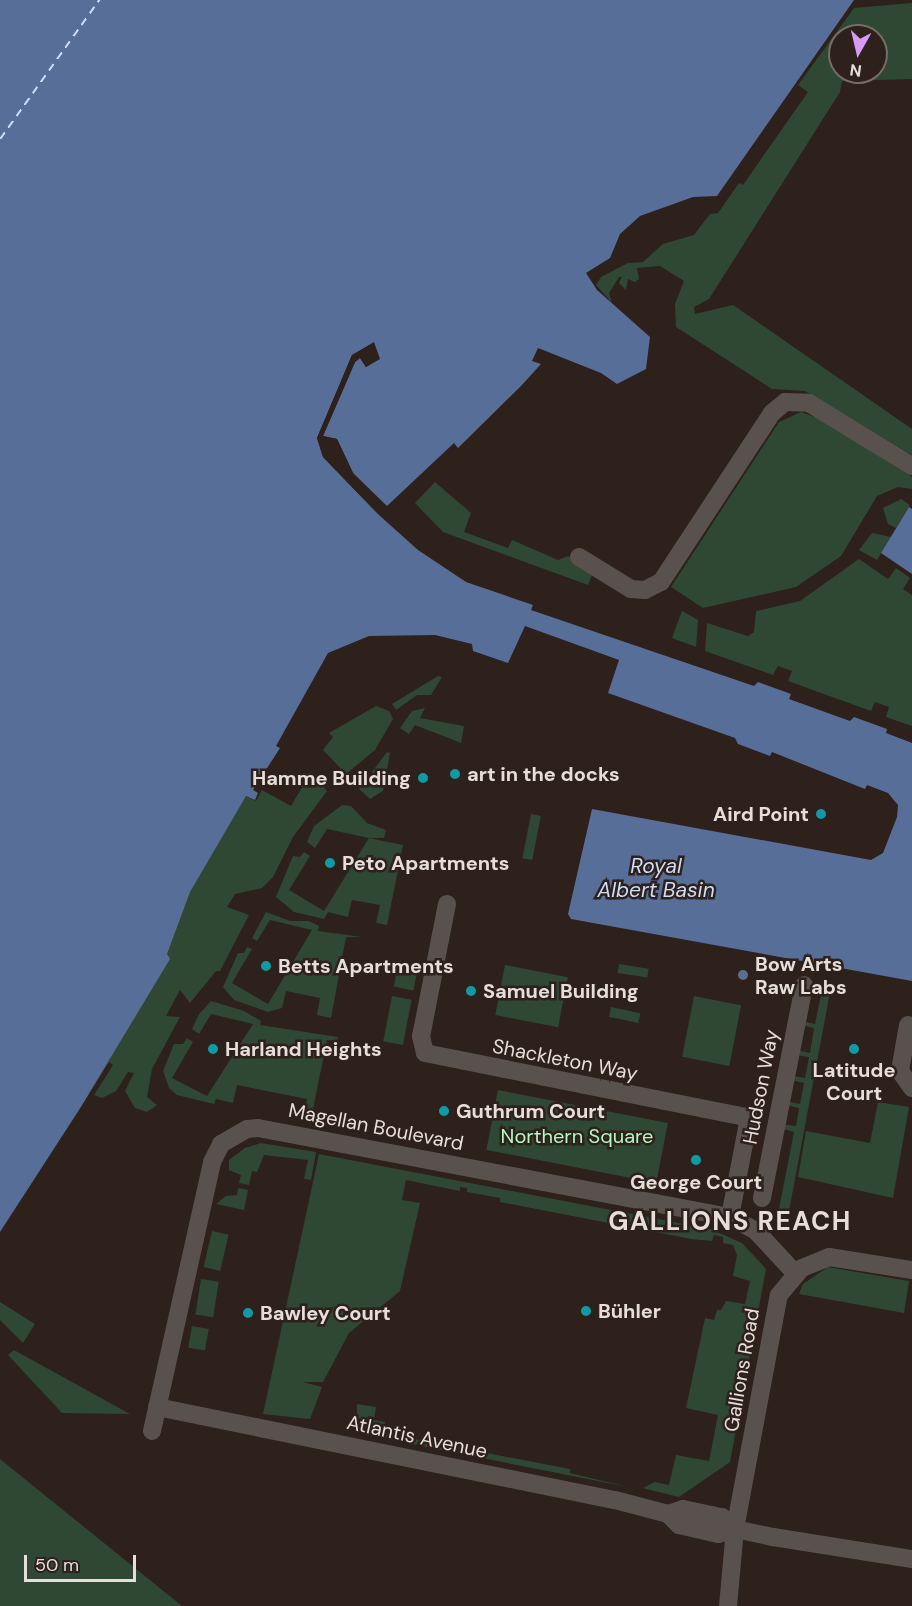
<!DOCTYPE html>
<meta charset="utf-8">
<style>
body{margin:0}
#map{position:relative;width:912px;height:1606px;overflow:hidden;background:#2e201b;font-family:"DM Sans",sans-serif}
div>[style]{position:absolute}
.green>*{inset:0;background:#2e4833;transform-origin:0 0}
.water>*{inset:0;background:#576e99}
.pier>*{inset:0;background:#2e201b}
.ferry>*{height:1.5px;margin-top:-0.75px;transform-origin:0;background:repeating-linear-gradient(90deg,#ceddf8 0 8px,transparent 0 14px)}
.minor>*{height:18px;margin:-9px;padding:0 9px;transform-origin:9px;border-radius:9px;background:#58514e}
.dots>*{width:16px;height:16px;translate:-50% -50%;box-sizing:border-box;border:3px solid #2e201b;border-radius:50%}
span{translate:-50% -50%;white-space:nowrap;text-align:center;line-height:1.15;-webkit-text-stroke:5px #2e201b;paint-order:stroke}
.poi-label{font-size:20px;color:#e7deda;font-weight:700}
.left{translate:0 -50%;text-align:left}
.right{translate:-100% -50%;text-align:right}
.street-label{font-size:20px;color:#e7deda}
.park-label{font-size:20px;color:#b1f7bf}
.water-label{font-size:21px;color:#ceddf8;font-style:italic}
.district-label{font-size:26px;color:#e7deda;font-weight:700;letter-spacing:1.5px}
.north{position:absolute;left:828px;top:24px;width:60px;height:60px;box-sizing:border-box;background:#2e201b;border:2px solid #786c67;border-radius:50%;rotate:188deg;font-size:16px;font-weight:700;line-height:24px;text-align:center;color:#e7deda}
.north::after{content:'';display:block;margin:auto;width:21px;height:27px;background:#d89af8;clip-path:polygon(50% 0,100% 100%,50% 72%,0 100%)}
.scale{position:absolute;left:24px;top:1555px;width:112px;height:27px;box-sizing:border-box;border:3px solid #e7deda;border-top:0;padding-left:8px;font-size:18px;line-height:21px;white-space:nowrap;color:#e7deda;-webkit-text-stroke:4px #2e201b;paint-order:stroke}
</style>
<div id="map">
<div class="green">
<div style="clip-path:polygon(evenodd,912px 3px,912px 79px,842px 81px,840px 92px,709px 299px,694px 307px,695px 314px,733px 305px,912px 429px,912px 455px,805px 391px,772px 389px,676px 327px,675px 304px,684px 281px,660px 266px,637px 268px,639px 279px,635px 282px,628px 279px,626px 290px,619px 283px,622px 277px,619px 277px,609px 293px,612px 303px,596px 285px,601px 277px,628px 263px,643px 262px,663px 244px,694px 235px,710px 214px,718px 213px,739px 183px,743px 185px,808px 92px,798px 85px,854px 8px,912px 3px,840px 36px,876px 36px,876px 72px,840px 72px,840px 36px)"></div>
<div style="clip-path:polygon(801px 412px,820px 419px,912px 477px,912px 489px,898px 487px,877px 496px,841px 556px,796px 587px,703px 608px,671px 587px,779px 422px)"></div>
<div style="clip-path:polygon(435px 482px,471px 513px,464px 532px,508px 548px,512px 540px,558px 560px,568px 556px,593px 573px,588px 585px,443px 532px,415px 503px)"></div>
<div style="clip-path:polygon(901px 499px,910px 505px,896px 528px,888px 524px,883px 508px)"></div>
<div style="clip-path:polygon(872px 533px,891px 537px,877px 560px,859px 550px)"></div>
<div style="clip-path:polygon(859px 559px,888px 579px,896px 568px,910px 578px,903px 589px,912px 595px,912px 726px,886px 717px,889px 707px,875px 702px,871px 711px,788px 681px,792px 671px,778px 666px,773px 675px,705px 651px,707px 623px,748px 636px,754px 632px,756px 611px,800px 601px)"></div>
<div style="clip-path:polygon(682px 611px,698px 620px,696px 647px,672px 638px)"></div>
<div style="clip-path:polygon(438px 676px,442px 677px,431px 695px,417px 695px,396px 710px,392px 704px)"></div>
<div style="clip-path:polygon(376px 706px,389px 711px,393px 719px,375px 750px,346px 774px,323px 750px,333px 737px,329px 733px)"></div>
<div style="clip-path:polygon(425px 708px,420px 718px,464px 726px,461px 743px,415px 725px,409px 734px,400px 728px,412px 711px)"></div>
<div style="clip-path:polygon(387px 752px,390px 753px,383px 791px,370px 799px,359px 789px)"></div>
<div style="clip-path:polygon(311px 772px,327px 791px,293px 837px,273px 877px,262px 888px,235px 894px,227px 907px,249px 915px,220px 971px,216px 971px,190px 1003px,180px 990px,166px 1016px,180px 1017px,152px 1069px,147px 1097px,157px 1105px,147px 1112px,135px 1108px,125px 1091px,134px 1073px,128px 1072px,116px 1091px,102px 1098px,94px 1095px,113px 1065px,109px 1062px,81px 1107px,0 988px,246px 796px,256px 801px,262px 790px,291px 806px)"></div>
<div style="clip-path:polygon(342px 805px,351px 806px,367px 823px,386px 830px,384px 838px,369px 838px,403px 845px,387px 925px,376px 923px,380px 905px,352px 900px,348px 917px,328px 912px,324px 919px,294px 912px,276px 897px,293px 856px,300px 857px,304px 852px,310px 856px,289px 890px,324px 911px,369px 838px,327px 829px,315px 848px,307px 842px,314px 826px)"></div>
<div style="left:531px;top:814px;width:10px;height:45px;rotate:11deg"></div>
<div style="clip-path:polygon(266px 912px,290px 921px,309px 921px,319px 926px,318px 931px,362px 937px,346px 937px,331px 1018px,317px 1015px,320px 998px,286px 991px,282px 1008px,268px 1012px,234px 1000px,223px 987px,238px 953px,244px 953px,247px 947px,252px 949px,232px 983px,268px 1004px,312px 930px,270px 920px,257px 941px,252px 938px)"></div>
<div style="left:619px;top:964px;width:30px;height:9px;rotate:9deg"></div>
<div style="left:398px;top:965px;width:20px;height:22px;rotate:11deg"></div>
<div style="left:505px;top:965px;width:64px;height:51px;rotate:11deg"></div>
<div style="clip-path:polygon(823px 985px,831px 987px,789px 1211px,779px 1209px,794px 1132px,780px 1128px,781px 1124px,796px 1126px,799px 1108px,785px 1105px,786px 1101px,800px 1104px,804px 1083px,791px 1080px,792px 1076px,805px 1078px,809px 1057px,796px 1055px,796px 1050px,810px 1053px,814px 1028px,801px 1025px,802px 1021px,815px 1024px)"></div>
<div style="left:392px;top:996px;width:20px;height:46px;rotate:11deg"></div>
<div style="left:694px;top:996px;width:48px;height:62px;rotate:11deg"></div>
<div style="clip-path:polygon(211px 1001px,244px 1011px,261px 1021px,260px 1025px,338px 1037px,337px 1041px,327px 1040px,311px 1119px,303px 1118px,307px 1099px,237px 1085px,233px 1103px,216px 1099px,214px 1104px,177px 1095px,169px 1088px,163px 1071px,174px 1044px,183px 1044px,187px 1038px,193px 1042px,172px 1078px,207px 1096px,253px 1024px,211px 1014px,199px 1034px,192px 1029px,199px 1014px)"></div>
<div style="left:611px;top:1007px;width:30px;height:10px;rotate:12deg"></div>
<div style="left:498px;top:1090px;width:173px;height:61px;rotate:11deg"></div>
<div style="clip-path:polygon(878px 1102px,909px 1107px,893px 1198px,798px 1177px,806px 1131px,870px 1143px)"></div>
<div style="clip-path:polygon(261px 1143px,316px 1152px,311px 1180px,304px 1179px,308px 1160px,264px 1155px,257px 1172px,252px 1171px,249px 1185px,239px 1183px,241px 1175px,229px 1170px,229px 1160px,245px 1148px)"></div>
<div style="clip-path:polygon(319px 1154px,710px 1229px,742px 1243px,766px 1269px,730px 1462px,679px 1497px,643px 1488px,655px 1482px,669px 1485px,676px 1455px,709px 1461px,718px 1415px,686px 1408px,705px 1318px,714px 1320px,717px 1310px,721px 1310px,726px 1301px,745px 1304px,750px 1281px,733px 1276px,737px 1255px,733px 1245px,723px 1243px,723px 1237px,714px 1235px,712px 1241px,691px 1239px,500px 1202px,500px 1198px,467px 1192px,467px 1188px,460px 1187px,460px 1191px,406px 1180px,402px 1200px,420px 1203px,400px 1291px,349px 1333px,323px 1382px,303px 1382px,322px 1387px,310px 1419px,263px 1414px)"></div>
<div style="clip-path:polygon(238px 1188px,248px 1190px,244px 1210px,216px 1204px,226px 1196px,237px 1195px)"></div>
<div style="left:212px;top:1231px;width:17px;height:37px;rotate:13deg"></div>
<div style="clip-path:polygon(828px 1267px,909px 1281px,904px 1313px,799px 1294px,803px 1284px)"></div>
<div style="left:201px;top:1279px;width:18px;height:36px;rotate:9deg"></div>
<div style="clip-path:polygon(0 1302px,35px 1324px,23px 1343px,0 1320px)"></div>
<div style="left:192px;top:1326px;width:17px;height:22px;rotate:10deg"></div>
<div style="clip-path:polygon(14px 1350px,130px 1414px,62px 1413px,8px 1355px)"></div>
<div style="clip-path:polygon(357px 1404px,376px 1407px,374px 1420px,385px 1422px,383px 1433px,570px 1469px,570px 1473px,628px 1487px,366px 1435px,357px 1428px)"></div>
<div style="clip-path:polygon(0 1459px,182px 1606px,0 1606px)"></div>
</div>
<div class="water">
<div style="clip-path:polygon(0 0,854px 0,717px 196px,693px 197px,640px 216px,620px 234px,610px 258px,586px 273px,597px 290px,650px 337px,646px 369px,617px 384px,601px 373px,538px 348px,532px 361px,541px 364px,521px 386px,458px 448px,454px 443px,387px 506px,353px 473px,337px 439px,323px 436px,355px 362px,360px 358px,366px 367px,379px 359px,374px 343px,352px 355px,317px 438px,323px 457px,379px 515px,418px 550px,466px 582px,533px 605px,531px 610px,754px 686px,758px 682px,791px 694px,789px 699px,850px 721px,854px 717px,887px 729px,886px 733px,912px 743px,912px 981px,571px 919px,568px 914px,592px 809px,871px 860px,883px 853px,897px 817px,898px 805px,888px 793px,867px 785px,865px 789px,772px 752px,770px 756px,738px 744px,735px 738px,608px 693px,619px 660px,525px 626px,508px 663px,473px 651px,472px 644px,435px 635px,369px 636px,328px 653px,276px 746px,280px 748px,253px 790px,258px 793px,255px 800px,246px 796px,190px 892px,167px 954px,170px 959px,79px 1110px,0 1232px)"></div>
<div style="clip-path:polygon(909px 507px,912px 509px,912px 574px,881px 553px)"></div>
</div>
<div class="pier">
<div style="clip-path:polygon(evenodd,374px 342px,380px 359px,366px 367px,360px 358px,355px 362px,323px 436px,337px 439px,353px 473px,385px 509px,350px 475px,335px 442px,320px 438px,325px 455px,379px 515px,323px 457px,317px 438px,352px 355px,374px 342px,372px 346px,376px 357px,367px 363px,359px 355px,353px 360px,354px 357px,372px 346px)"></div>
</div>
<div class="ferry">
<div style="left:0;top:139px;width:171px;rotate:-54.5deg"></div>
</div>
<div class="minor">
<div style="left:579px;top:557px;width:61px;rotate:31.6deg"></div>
<div style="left:631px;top:589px;width:14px;rotate:4deg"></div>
<div style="left:645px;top:590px;width:18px;rotate:-27deg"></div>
<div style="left:661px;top:582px;width:202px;rotate:-56.7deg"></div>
<div style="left:772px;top:413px;width:17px;rotate:-40deg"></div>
<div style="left:785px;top:402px;width:24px;rotate:2deg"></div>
<div style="left:809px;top:403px;width:121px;rotate:31.5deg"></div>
<div style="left:447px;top:904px;width:135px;rotate:101.1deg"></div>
<div style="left:421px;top:1036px;width:17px;rotate:77deg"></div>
<div style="left:425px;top:1053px;width:330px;rotate:11.3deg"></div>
<div style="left:749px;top:1118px;width:101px;rotate:100.9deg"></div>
<div style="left:908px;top:1025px;width:47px;rotate:99.9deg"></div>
<div style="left:900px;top:1071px;width:21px;rotate:55deg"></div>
<div style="left:762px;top:1198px;width:217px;rotate:-78.8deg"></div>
<div style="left:157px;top:1407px;width:467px;rotate:11.5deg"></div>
<div style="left:615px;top:1500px;width:55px;rotate:14.8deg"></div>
<div style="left:668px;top:1514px;width:16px;rotate:45deg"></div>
<div style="left:679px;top:1525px;width:40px;rotate:13deg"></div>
<div style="left:718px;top:1534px;width:18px;rotate:-16deg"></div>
<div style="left:152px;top:1431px;width:276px;rotate:-77.4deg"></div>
<div style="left:212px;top:1162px;width:20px;rotate:-63deg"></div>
<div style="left:221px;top:1144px;width:30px;rotate:-30deg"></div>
<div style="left:247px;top:1129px;width:11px;rotate:-5deg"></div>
<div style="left:258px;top:1128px;width:480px;rotate:10.7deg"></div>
<div style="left:730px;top:1217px;width:30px;rotate:28deg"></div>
<div style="left:756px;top:1231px;width:57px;rotate:47.1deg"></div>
<div style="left:668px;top:1514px;width:16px;rotate:-18deg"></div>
<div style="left:683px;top:1509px;width:40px;rotate:12deg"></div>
<div style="left:722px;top:1517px;width:18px;rotate:43deg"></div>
<div style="left:735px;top:1529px;width:39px;rotate:12deg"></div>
<div style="left:773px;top:1537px;width:141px;rotate:9deg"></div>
<div style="left:728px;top:1606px;width:77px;rotate:-84.8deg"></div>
<div style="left:735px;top:1529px;width:238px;rotate:-79.4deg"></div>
<div style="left:779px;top:1295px;width:35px;rotate:-50deg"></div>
<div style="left:802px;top:1268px;width:29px;rotate:-22deg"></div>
<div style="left:829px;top:1257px;width:84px;rotate:8.9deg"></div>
</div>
<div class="dots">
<div style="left:455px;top:774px;background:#0f9aa8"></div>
<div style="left:423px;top:778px;background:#0f9aa8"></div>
<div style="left:821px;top:814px;background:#0f9aa8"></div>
<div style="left:330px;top:863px;background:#0f9aa8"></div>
<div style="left:266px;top:966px;background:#0f9aa8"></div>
<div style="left:743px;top:975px;background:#5c6f8a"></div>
<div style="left:471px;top:991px;background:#0f9aa8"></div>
<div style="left:213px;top:1049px;background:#0f9aa8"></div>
<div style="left:854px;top:1049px;background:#0f9aa8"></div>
<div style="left:444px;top:1111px;background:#0f9aa8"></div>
<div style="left:696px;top:1160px;background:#0f9aa8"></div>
<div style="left:586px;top:1311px;background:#0f9aa8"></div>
<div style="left:248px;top:1313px;background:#0f9aa8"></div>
</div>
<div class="poi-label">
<span class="left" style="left:467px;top:774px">art in the docks</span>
<span class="right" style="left:411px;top:778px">Hamme Building</span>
<span class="right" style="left:809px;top:814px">Aird Point</span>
<span class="left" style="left:342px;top:863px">Peto Apartments</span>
<span class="left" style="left:755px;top:976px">Bow Arts<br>Raw Labs</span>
<span class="left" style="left:278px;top:966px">Betts Apartments</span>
<span class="left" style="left:483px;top:991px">Samuel Building</span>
<span class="left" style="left:225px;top:1049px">Harland Heights</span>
<span style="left:854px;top:1082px">Latitude<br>Court</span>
<span class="left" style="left:456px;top:1111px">Guthrum Court</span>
<span style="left:696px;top:1182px">George Court</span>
<span class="left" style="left:598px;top:1311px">Bühler</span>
<span class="left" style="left:260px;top:1313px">Bawley Court</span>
</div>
<div class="street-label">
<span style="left:565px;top:1060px;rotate:11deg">Shackleton Way</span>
<span style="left:761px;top:1087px;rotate:-79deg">Hudson Way</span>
<span style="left:376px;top:1127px;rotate:11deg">Magellan Boulevard</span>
<span style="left:742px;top:1370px;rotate:-80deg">Gallions Road</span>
<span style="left:417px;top:1437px;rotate:12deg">Atlantis Avenue</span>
</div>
<div class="park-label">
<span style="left:577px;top:1136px">Northern Square</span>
</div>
<div class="water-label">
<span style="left:656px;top:878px">Royal<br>Albert Basin</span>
</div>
<div class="district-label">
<span style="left:730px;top:1222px">GALLIONS REACH</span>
</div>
<div class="north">N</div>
<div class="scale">50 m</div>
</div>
